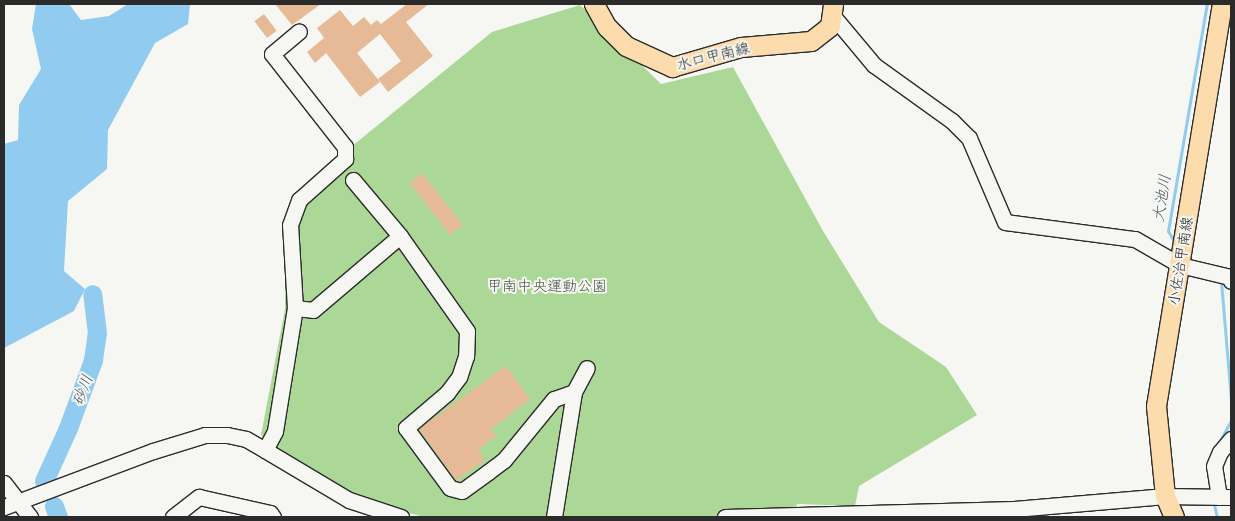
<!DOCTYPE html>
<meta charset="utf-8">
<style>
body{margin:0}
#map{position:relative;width:1235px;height:521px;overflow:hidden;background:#f6f6f2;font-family:"Patrick Hand","Klee One",sans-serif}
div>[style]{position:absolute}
.green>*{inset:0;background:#abd897}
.water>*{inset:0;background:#91cbf0}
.stream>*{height:3px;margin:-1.5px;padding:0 1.5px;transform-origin:1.5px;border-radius:1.5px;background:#91cbf0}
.river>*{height:19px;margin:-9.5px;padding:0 9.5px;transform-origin:9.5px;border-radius:9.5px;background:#91cbf0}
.building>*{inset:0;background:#e7ba97;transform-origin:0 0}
.roads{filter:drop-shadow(1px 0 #2b2b2b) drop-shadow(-1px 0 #2b2b2b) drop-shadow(0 1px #2b2b2b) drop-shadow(0 -1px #2b2b2b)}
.minor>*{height:15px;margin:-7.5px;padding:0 7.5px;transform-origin:7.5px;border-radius:7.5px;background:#f6f6f2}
.major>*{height:19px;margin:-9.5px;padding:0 9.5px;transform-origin:9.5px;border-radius:9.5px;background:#fcdcac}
span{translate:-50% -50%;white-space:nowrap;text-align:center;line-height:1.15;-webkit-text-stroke:4px #f6f6f2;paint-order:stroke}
.street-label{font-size:15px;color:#2b2b2b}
.park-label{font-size:15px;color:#4b5646}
.water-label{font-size:16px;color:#4a5b66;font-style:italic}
.frame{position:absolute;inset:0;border:5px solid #2b2b2b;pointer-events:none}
</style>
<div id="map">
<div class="green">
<div style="clip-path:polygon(580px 5px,661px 84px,733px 67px,823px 231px,879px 322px,946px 367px,977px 415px,859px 486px,855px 506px,797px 504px,795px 517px,425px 517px,376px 505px,324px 482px,277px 452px,261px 435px,285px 309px,285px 235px,335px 160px,492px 32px)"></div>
</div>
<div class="water">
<div style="clip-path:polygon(36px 4px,69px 4px,81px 20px,109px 16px,128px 4px,190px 4px,188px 24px,155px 43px,108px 130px,107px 169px,68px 201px,64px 271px,85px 289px,74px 311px,4px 348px,4px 144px,18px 140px,19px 105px,41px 69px,32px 29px)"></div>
</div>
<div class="stream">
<div style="left:1175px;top:243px;width:14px;rotate:-120deg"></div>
<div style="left:1168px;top:231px;width:230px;rotate:-80.3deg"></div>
<div style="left:1221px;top:281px;width:119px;rotate:85.2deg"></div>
<div style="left:1213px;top:453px;width:37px;rotate:-61deg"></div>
<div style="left:1209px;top:473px;width:16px;rotate:86deg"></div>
<div style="left:1213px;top:500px;width:17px;rotate:77deg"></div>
</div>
<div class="river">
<div style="left:44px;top:481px;width:58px;rotate:-65.6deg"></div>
<div style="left:68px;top:428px;width:72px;rotate:-69.8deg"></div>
<div style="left:93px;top:360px;width:27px;rotate:-82deg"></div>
<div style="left:97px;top:333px;width:39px;rotate:-97deg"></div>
<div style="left:54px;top:506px;width:12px;rotate:70deg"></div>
</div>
<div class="building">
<div style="clip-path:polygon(275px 4px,321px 4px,292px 25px)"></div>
<div style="clip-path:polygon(407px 4px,429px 4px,406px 22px,433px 56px,388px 92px,378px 79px,401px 61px,380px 34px,357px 53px,380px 82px,360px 97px,326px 53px,315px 63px,307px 52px,324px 38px,317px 28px,340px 10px,353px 26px,364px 17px,371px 25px,377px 20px,381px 24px)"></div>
<div style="left:264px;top:14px;width:21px;height:12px;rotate:53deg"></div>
<div style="left:422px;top:173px;width:66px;height:16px;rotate:52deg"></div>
<div style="clip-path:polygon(506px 366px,530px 399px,491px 429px,496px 436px,478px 450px,485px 460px,456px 480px,419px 429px)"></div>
</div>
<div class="roads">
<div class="minor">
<div style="left:833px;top:16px;width:64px;rotate:50.1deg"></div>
<div style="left:874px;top:65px;width:96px;rotate:35.7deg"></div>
<div style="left:952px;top:121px;width:24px;rotate:45deg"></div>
<div style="left:969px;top:138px;width:91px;rotate:66.8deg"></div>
<div style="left:1005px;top:222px;width:131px;rotate:7.5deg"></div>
<div style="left:1135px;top:239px;width:52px;rotate:30deg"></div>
<div style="left:1180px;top:265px;width:51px;rotate:13.5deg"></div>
<div style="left:1230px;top:277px;width:4px;rotate:76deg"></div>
<div style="left:353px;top:180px;width:73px;rotate:50deg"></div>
<div style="left:400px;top:236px;width:116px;rotate:54.8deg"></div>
<div style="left:467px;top:331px;width:25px;rotate:92deg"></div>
<div style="left:466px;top:356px;width:22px;rotate:108deg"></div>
<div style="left:459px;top:377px;width:20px;rotate:127deg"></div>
<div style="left:447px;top:393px;width:54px;rotate:139.5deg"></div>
<div style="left:406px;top:428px;width:74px;rotate:53.7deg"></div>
<div style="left:450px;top:488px;width:12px;rotate:14deg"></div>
<div style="left:462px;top:491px;width:32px;rotate:-36deg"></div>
<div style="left:488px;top:472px;width:20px;rotate:-37deg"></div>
<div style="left:504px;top:460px;width:79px;rotate:-50.7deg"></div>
<div style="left:554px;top:399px;width:21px;rotate:-19deg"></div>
<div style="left:295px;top:308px;width:18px;rotate:6deg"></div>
<div style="left:313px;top:310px;width:114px;rotate:-40.4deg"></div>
<div style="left:265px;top:450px;width:21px;rotate:-62deg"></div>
<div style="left:275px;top:431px;width:125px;rotate:-80.8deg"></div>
<div style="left:295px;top:308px;width:83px;rotate:-93.4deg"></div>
<div style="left:290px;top:225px;width:27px;rotate:-70deg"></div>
<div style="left:299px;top:200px;width:62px;rotate:-41.7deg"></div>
<div style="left:345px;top:159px;width:12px;rotate:-90deg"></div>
<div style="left:345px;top:147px;width:118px;rotate:-128.1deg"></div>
<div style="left:272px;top:54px;width:35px;rotate:-40deg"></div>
<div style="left:4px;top:483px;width:43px;rotate:52.6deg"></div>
<div style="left:1219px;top:497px;width:31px;rotate:-99deg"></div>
<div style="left:1214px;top:466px;width:15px;rotate:-67deg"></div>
<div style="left:1220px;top:452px;width:17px;rotate:-50deg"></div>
<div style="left:4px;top:507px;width:159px;rotate:-20.6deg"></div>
<div style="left:153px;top:451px;width:54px;rotate:-17.1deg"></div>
<div style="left:205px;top:435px;width:22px"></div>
<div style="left:227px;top:435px;width:19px;rotate:12deg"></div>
<div style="left:246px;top:439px;width:22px;rotate:30deg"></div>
<div style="left:265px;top:450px;width:98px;rotate:30.8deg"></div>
<div style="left:349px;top:500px;width:55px;rotate:18.1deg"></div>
<div style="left:173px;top:517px;width:33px;rotate:-38deg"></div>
<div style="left:199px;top:497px;width:73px;rotate:12.7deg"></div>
<div style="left:270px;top:513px;width:5px;rotate:53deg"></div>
<div style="left:554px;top:517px;width:127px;rotate:-80.9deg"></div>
<div style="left:574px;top:392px;width:27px;rotate:-62deg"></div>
<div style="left:725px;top:517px;width:289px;rotate:-1.6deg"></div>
<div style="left:1014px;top:509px;width:152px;rotate:-4.9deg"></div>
<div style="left:1165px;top:496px;width:66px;rotate:0.9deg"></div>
</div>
<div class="major">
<div style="left:594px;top:4px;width:26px;rotate:61deg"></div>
<div style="left:607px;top:27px;width:27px;rotate:45deg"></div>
<div style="left:626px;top:46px;width:51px;rotate:24.5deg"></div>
<div style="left:672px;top:67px;width:72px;rotate:-16.2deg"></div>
<div style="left:741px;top:47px;width:70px;rotate:-4.9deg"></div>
<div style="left:811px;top:41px;width:24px;rotate:-38deg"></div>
<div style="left:830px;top:26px;width:22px;rotate:-82deg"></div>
<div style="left:1174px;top:517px;width:23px;rotate:-113deg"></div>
<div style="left:1165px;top:496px;width:90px;rotate:-95.7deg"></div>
<div style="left:1156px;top:406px;width:407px;rotate:-80.7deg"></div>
</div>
</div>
<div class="street-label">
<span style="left:713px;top:56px;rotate:-14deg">水口甲南線</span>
<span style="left:1180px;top:261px;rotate:-81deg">小佐治甲南線</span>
</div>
<div class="park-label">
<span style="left:547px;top:286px">甲南中央運動公園</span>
</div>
<div class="water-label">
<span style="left:1161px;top:198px;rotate:-81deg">大池川</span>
<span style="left:82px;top:390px;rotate:-70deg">砂川</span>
</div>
<div class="frame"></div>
</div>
